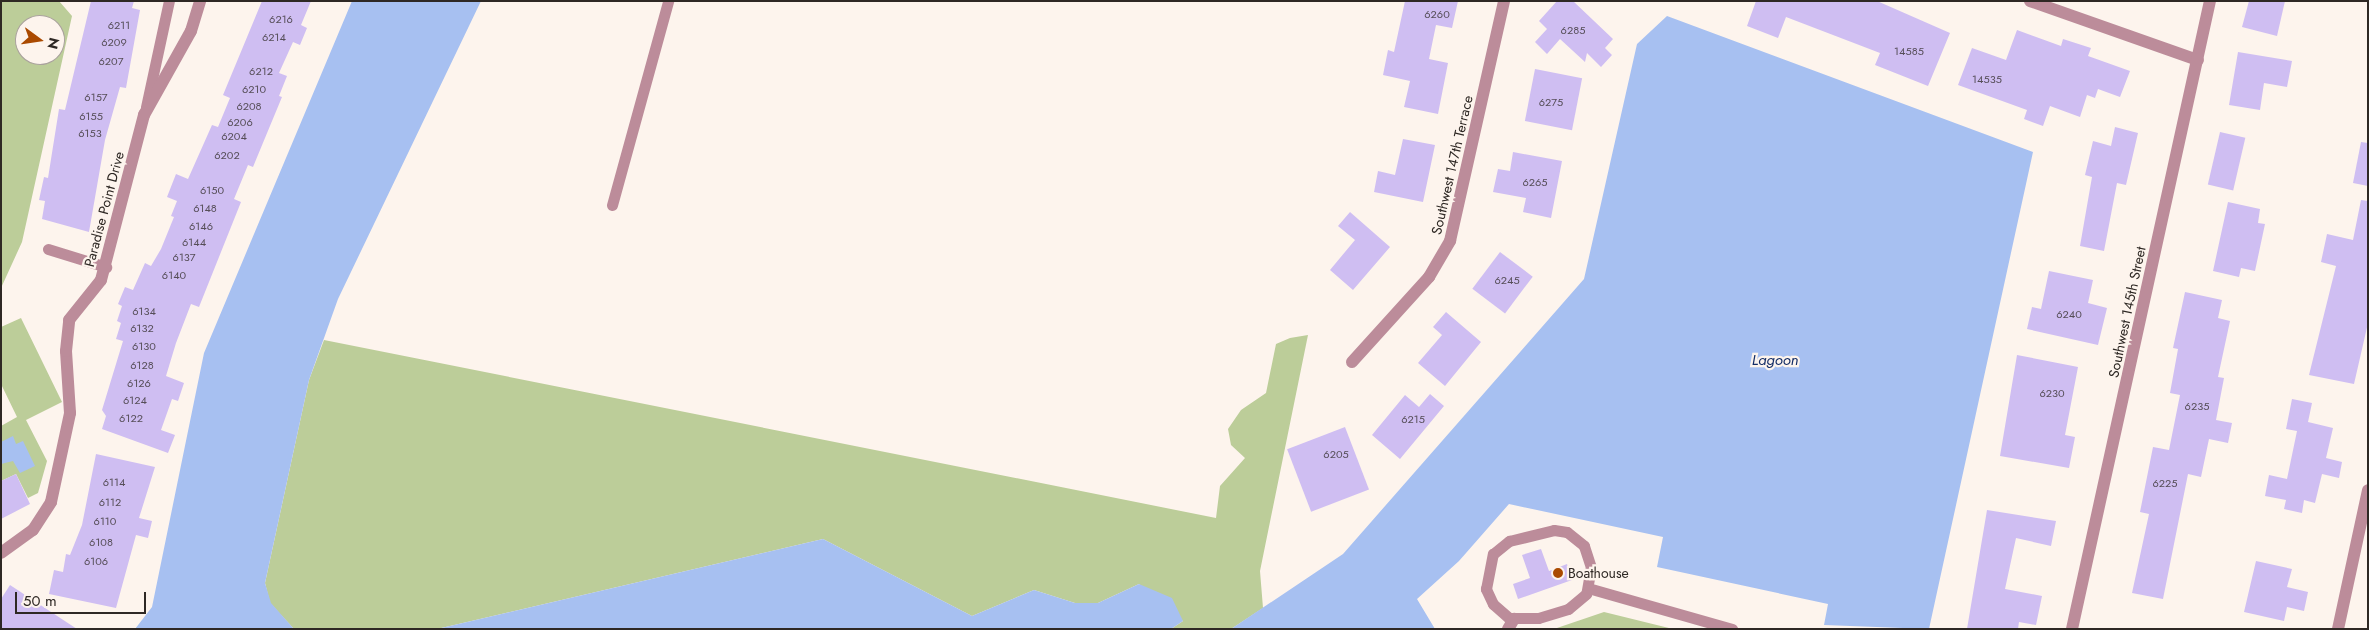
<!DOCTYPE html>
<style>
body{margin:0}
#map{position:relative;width:2369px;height:630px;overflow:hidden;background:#fdf4ed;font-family:Jost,sans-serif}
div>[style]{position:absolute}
.green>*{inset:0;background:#bccd99}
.water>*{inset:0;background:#a7c0f1}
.building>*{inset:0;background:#cfbef2;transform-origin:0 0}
.service>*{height:11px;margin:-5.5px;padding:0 5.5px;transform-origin:5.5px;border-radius:5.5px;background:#bc8c9a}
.minor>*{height:12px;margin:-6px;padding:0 6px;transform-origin:6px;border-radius:6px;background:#bc8c9a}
.dots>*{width:14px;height:14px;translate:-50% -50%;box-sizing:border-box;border:2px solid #fdf4ed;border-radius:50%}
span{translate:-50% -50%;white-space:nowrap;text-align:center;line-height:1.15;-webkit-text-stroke:4.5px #fdf4ed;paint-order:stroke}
.number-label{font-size:11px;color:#564e58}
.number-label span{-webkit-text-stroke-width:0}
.street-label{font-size:14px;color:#2e2824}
.poi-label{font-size:14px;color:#2e2824}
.left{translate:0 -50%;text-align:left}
.water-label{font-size:15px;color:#142d66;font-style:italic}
.frame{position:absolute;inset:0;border:2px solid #2e2824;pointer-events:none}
.north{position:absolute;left:15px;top:15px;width:50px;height:50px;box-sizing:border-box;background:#fdf4ed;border:1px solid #aaa29d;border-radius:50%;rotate:104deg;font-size:14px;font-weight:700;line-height:20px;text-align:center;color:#2e2824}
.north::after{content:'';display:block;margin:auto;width:18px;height:22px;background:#aa4a01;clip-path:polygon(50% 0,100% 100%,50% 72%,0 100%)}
.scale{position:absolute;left:15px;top:592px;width:131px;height:22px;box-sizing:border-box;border:2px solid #2e2824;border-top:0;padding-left:6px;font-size:15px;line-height:18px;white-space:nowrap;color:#2e2824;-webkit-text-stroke:4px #fdf4ed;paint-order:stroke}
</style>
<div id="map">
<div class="green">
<div style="clip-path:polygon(evenodd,1px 1px,59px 1px,72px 16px,22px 242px,1px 288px,1px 1px,25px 25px,55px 25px,55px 55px,25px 55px,25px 25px)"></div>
<div style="clip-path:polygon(21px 318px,62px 402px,26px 420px,47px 461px,38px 493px,28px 498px,16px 474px,1px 481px,1px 426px,17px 417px,1px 384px,1px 327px)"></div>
<div style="clip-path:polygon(1308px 335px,1260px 571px,1263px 608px,1231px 629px,1171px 629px,1183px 621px,1139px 584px,1098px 603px,1075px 603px,1034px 590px,972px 616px,823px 539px,437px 629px,294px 629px,270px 603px,265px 583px,309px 380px,324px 340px,1216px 518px,1220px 486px,1245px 458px,1231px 445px,1228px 429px,1241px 410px,1266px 393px,1276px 344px,1290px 338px)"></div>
<div style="clip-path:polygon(1604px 612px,1673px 629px,1554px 629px)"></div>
</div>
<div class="water">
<div style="clip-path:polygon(352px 1px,481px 1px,338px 299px,309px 380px,265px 583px,271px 603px,294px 629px,135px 629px,152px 607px,204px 353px)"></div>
<div style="clip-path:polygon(1667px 16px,2033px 152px,1929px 629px,1824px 625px,1828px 604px,1657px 567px,1663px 537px,1509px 504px,1459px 561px,1417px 599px,1435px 629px,1231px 629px,1343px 554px,1584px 279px,1637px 44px)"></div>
<div style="clip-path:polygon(13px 436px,16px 444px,23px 441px,35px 466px,20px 473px,13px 461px,1px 464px,1px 442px)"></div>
<div style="clip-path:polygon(823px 539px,972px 616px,1034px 590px,1075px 603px,1098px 603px,1139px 584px,1172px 598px,1183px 621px,1171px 629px,437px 629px)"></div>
</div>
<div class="building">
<div style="clip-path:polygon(91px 1px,134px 1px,132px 8px,140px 10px,126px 88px,120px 87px,105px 140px,89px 232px,42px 219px,45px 201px,39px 200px,44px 177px,48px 178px,59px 109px,65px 110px)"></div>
<div style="clip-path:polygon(262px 1px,311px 1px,301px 25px,307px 28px,300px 45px,293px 42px,279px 73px,287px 76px,279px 96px,282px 97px,253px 167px,248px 165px,234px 199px,241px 202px,199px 307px,191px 304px,176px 343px,166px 376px,184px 383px,178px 401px,172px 399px,161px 430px,175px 435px,168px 453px,102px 429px,106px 416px,102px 410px,123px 341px,116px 339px,121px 323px,117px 321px,122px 306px,118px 304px,125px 287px,133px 290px,145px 263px,151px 266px,161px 249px,174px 217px,171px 216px,177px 201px,167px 197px,176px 174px,188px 179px,212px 125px,218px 127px,230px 98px,223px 95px)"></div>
<div style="clip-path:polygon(1405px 1px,1458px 1px,1452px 28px,1436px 25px,1429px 59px,1448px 63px,1438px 114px,1404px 107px,1410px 81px,1383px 75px,1388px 50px,1394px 52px)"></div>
<div style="clip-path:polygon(1557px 1px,1573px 1px,1613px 39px,1605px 48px,1612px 55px,1601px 67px,1587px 53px,1585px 62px,1560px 39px,1547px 54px,1535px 42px,1547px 29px,1539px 21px)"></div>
<div style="clip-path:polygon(1756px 1px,1877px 1px,1950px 33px,1928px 86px,1875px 65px,1880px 53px,1786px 17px,1778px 38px,1747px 26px)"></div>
<div style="clip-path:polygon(2249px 1px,2285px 1px,2277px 36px,2242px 27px)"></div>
<div style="clip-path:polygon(2017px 30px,2061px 46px,2063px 39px,2091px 48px,2088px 56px,2130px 71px,2120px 97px,2098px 89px,2095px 98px,2087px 95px,2080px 117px,2050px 106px,2043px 126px,2024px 119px,2027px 110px,1958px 85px,1972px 48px,2006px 60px)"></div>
<div style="clip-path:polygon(2238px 52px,2292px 61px,2287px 87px,2264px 83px,2260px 110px,2229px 105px)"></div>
<div style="left:1535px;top:69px;width:48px;height:53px;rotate:11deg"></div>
<div style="clip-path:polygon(2115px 127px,2138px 133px,2126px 185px,2117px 183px,2104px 251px,2080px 246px,2092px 177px,2085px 175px,2093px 141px,2111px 146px)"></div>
<div style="left:2220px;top:132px;width:26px;height:54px;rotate:13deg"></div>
<div style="clip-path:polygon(1403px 139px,1435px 145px,1423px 202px,1374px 192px,1378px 171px,1395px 175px)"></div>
<div style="clip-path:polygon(2361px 142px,2368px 143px,2368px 186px,2353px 183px)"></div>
<div style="clip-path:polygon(1513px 152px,1562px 161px,1551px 218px,1523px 212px,1526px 198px,1493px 192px,1498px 169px,1510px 171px)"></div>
<div style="clip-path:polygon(2361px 200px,2368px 201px,2368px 323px,2354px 384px,2309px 375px,2336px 266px,2321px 262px,2327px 234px,2353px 240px)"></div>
<div style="clip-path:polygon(2228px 202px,2260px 209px,2258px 223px,2265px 224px,2255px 271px,2241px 268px,2239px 277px,2213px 271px)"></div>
<div style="clip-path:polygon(1350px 212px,1390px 247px,1353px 290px,1330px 270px,1355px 240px,1338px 226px)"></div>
<div style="left:1500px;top:252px;width:41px;height:46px;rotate:37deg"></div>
<div style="clip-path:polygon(2049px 271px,2093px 280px,2088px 303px,2107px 308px,2098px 345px,2027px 329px,2032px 307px,2041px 309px)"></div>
<div style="clip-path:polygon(2185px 292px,2222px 300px,2218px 318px,2230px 321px,2218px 377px,2224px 378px,2216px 420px,2232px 423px,2228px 443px,2209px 439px,2201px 477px,2188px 474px,2163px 599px,2132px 593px,2149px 514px,2140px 512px,2153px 447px,2169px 450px,2180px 395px,2170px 393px,2178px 349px,2173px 348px)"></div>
<div style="clip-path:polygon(1446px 312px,1481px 342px,1445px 386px,1418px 363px,1442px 335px,1433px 327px)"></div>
<div style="clip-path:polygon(2017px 355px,2078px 367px,2065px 435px,2075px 437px,2069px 468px,2000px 456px)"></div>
<div style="clip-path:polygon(1430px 394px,1444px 406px,1400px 459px,1372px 435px,1405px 395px,1419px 407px)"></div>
<div style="clip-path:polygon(2292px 399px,2312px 403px,2308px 422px,2333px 428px,2326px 458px,2342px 462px,2339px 478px,2322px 474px,2315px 503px,2304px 500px,2302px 513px,2284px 509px,2286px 500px,2265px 496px,2269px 475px,2287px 479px,2297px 431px,2286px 429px)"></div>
<div style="left:1345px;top:427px;width:67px;height:62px;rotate:69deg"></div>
<div style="clip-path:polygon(96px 454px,155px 467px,139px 518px,152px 521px,148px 538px,136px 535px,116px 608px,49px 594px,54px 570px,63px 572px,66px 554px,70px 555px,82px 525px)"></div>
<div style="clip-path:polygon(16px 474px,30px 504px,1px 519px,1px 481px)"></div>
<div style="clip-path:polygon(1987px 510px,2056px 521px,2051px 546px,2016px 538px,2005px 589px,2042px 596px,2036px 625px,2019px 622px,2018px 629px,1967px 629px)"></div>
<div style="clip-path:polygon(1541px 549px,1549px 571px,1567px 564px,1572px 580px,1518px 599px,1513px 584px,1530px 578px,1522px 555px)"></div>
<div style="clip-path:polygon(2256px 561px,2292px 569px,2287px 587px,2308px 592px,2304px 611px,2287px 607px,2284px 621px,2244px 612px)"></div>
<div style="clip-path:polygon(10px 585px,77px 629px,1px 629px,1px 599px)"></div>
</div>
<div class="service">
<div style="left:146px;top:107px;width:108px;rotate:-77.8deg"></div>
<div style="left:612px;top:205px;width:212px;rotate:-74.6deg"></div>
<div style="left:48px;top:249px;width:61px;rotate:17.2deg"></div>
<div style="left:1554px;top:530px;width:13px;rotate:9deg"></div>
<div style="left:1567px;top:532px;width:22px;rotate:39deg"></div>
<div style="left:1584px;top:546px;width:22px;rotate:72deg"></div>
<div style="left:1591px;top:567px;width:27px;rotate:100deg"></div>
<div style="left:1586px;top:594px;width:23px;rotate:140deg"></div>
<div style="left:1568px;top:609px;width:31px;rotate:163deg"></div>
<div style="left:1538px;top:618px;width:29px;rotate:180deg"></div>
<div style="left:1509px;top:618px;width:21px;rotate:-139deg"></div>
<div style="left:1493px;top:604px;width:17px;rotate:-115deg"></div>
<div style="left:1486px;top:589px;width:36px;rotate:-79deg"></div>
<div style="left:1493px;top:554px;width:21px;rotate:-39deg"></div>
<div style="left:1509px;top:541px;width:46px;rotate:-13.7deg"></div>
<div style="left:1588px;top:588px;width:150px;rotate:15.9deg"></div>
</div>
<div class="minor">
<div style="left:2030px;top:1px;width:178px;rotate:19.4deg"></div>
<div style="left:1352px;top:362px;width:115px;rotate:-47.8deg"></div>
<div style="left:1429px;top:277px;width:42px;rotate:-59.7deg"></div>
<div style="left:1450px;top:241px;width:246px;rotate:-77.3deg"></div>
<div style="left:1px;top:553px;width:39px;rotate:-36deg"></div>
<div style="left:33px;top:530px;width:33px;rotate:-57deg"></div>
<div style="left:51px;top:502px;width:91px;rotate:-77.9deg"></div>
<div style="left:70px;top:413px;width:62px;rotate:-93.7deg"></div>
<div style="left:66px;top:351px;width:31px;rotate:-84deg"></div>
<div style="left:69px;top:320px;width:51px;rotate:-51.3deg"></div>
<div style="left:101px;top:280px;width:171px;rotate:-75.4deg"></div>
<div style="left:144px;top:115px;width:96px;rotate:-60.8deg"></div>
<div style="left:191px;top:31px;width:31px;rotate:-73deg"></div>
<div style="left:1508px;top:629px;width:12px;rotate:-59deg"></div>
<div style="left:2072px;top:629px;width:643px;rotate:-77.61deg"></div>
<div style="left:2338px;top:629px;width:142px;rotate:-77.8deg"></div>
</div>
<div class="dots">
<div style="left:1558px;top:573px;background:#aa4a01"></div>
</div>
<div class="number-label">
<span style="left:1437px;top:14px">6260</span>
<span style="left:281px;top:19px">6216</span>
<span style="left:119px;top:25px">6211</span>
<span style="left:1573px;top:30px">6285</span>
<span style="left:274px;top:37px">6214</span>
<span style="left:114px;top:42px">6209</span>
<span style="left:1909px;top:51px">14585</span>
<span style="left:111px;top:61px">6207</span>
<span style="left:261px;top:71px">6212</span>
<span style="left:1987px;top:79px">14535</span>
<span style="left:254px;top:89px">6210</span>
<span style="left:96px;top:97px">6157</span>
<span style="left:1551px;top:102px">6275</span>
<span style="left:249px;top:106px">6208</span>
<span style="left:91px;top:116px">6155</span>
<span style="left:240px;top:122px">6206</span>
<span style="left:90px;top:133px">6153</span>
<span style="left:234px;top:136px">6204</span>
<span style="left:227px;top:155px">6202</span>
<span style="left:1535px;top:182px">6265</span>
<span style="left:212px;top:190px">6150</span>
<span style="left:205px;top:208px">6148</span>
<span style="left:201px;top:226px">6146</span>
<span style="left:194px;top:242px">6144</span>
<span style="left:184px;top:257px">6137</span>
<span style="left:174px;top:275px">6140</span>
<span style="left:1507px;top:280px">6245</span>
<span style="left:144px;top:311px">6134</span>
<span style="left:2069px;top:314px">6240</span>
<span style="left:142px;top:328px">6132</span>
<span style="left:144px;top:346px">6130</span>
<span style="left:142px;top:365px">6128</span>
<span style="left:139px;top:383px">6126</span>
<span style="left:2052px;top:393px">6230</span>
<span style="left:135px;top:400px">6124</span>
<span style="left:2197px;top:406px">6235</span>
<span style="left:131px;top:418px">6122</span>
<span style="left:1413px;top:419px">6215</span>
<span style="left:1336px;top:454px">6205</span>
<span style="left:114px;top:482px">6114</span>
<span style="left:2165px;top:483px">6225</span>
<span style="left:110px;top:502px">6112</span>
<span style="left:105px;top:521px">6110</span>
<span style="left:101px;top:542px">6108</span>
<span style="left:96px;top:561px">6106</span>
</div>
<div class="street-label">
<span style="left:1452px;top:165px;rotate:-77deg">Southwest 147th Terrace</span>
<span style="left:104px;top:209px;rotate:-75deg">Paradise Point Drive</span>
<span style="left:2127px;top:312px;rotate:-78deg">Southwest 145th Street</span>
</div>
<div class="poi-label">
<span class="left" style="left:1568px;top:573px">Boathouse</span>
</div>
<div class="water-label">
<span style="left:1775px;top:361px">Lagoon</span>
</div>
<div class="frame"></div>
<div class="north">N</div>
<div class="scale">50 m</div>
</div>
